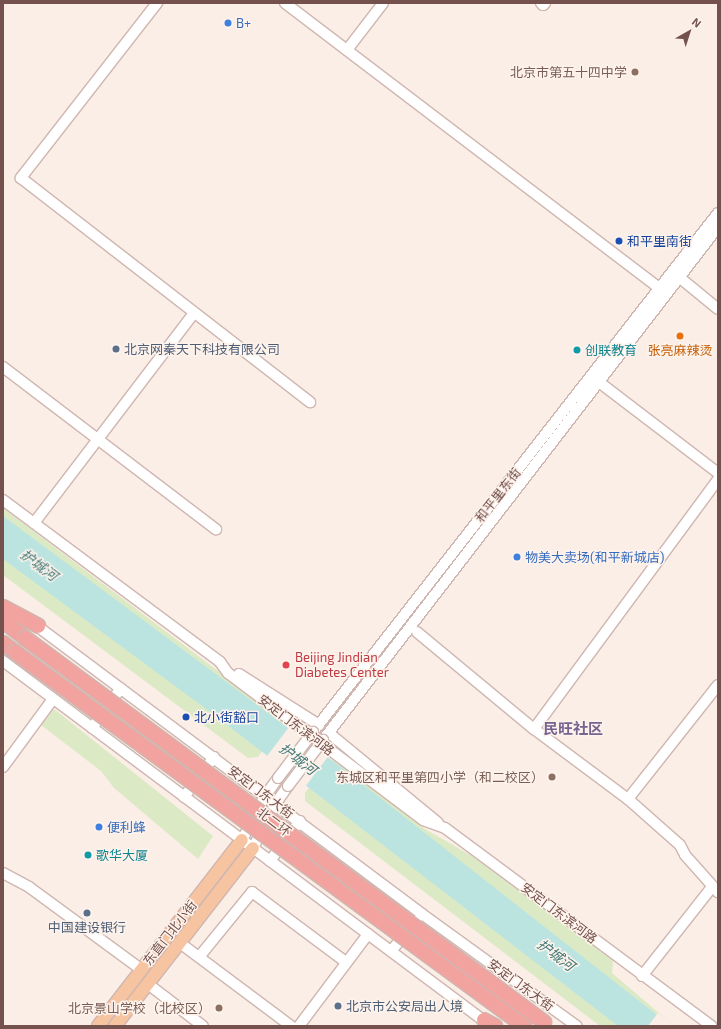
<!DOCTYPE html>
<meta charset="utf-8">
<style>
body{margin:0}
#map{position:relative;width:721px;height:1029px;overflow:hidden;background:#fbeee6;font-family:"Exo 2","Noto Sans SC",sans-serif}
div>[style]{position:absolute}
.green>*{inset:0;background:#dbe9c5}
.water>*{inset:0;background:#bbe4e1}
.pier>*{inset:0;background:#fbeee6;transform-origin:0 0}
.roads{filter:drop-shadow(1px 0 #cfb6b0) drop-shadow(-1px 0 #cfb6b0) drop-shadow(0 1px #cfb6b0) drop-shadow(0 -1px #cfb6b0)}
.minor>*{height:10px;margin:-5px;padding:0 5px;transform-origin:5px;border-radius:5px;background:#fff}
.major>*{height:12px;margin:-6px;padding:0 6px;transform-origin:6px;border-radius:6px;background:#f7c4a1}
.highway>*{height:14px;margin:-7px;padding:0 7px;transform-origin:7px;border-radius:7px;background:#f3a39f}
.bridges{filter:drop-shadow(1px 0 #cfb6b0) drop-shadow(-1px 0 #cfb6b0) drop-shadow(0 1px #cfb6b0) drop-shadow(0 -1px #cfb6b0)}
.minor-bridge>*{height:10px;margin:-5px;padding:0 5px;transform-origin:5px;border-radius:5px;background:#fff}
.highway-bridge>*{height:14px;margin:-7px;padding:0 7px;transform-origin:7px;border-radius:7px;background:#f3a39f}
.dots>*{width:11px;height:11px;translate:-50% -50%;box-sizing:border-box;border:2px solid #fef3ec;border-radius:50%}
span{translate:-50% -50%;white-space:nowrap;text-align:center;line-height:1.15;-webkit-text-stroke:3px #fef3ec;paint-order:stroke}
.shop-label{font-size:13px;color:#366cbe}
.left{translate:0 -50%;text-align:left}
.education-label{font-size:13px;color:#785e54}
.right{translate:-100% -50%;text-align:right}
.transit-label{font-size:13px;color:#164399}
.service-label{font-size:13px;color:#4e5e75}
.culture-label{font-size:13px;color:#0d838f}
.food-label{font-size:13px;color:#c56008}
.street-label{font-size:13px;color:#74514c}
.health-label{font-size:13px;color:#be3a42}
.water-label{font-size:14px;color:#407876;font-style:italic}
.quarter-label{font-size:15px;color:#776490;font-weight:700}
.frame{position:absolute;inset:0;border:4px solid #74514c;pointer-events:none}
.north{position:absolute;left:669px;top:12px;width:40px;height:40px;-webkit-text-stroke:3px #fef3ec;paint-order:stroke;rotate:39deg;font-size:11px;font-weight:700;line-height:16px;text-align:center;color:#74514c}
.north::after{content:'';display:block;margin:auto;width:14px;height:18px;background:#74514c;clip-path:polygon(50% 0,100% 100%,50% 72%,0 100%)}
</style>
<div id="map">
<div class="green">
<div style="clip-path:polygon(3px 508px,284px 721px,258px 757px,248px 758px,3px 575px)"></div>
<div style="clip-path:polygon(54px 709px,213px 836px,198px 859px,114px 788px,101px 771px,41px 725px)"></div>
<div style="clip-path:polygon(333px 758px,425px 829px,472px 856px,613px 961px,612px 973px,674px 1026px,600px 1026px,305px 801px,305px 793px)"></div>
</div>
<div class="water">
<div style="clip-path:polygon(3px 516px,342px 768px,671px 1026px,618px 1026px,213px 714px,3px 559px)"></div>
</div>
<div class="pier">
<div style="left:289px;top:727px;width:49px;height:38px;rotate:37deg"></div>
<div style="clip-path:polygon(658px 1013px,672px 1024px,673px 1026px,648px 1026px)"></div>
</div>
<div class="roads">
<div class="minor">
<div style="left:157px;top:3px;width:222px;rotate:127.9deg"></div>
<div style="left:21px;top:178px;width:366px;rotate:37.8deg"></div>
<div style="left:285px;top:3px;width:470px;rotate:37.3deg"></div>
<div style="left:541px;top:3px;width:3px;rotate:45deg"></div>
<div style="left:543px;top:5px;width:3px;rotate:-45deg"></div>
<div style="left:347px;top:50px;width:59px;rotate:-52.5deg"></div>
<div style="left:679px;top:277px;width:50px;rotate:39.4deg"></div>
<div style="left:3px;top:367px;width:268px;rotate:37.3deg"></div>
<div style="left:599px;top:382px;width:150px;rotate:37.4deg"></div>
<div style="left:3px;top:500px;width:271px;rotate:36.7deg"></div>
<div style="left:220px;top:662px;width:14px;rotate:54deg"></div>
<div style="left:228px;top:673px;width:244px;rotate:37deg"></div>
<div style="left:423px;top:820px;width:23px;rotate:20deg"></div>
<div style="left:445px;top:828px;width:332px;rotate:36.6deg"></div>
<div style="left:34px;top:523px;width:264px;rotate:-52.7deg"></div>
<div style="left:33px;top:623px;width:486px;rotate:36.8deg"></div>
<div style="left:422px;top:914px;width:191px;rotate:35.9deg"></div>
<div style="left:417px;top:632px;width:152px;rotate:39.7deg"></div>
<div style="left:534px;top:729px;width:117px;rotate:36.7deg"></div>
<div style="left:628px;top:799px;width:69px;rotate:41.5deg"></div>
<div style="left:680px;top:845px;width:11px;rotate:63deg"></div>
<div style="left:685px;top:855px;width:50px;rotate:48.3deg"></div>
<div style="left:3px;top:661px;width:606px;rotate:36.81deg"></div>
<div style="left:239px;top:674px;width:95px;rotate:32.5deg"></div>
<div style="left:92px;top:728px;width:49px;rotate:-54.1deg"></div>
<div style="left:534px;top:729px;width:310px;rotate:-53.6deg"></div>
<div style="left:313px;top:732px;width:658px;rotate:-52.03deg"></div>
<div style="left:329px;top:733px;width:141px;rotate:39.5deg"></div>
<div style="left:323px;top:740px;width:647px;rotate:-52.4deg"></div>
<div style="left:3px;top:767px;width:84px;rotate:-53.7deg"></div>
<div style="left:184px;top:797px;width:50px;rotate:-53.1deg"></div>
<div style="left:628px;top:799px;width:145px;rotate:-51.7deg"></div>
<div style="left:242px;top:840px;width:50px;rotate:-62.4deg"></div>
<div style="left:265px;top:796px;width:22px;rotate:-54deg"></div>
<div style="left:253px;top:848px;width:51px;rotate:-62.9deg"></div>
<div style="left:276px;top:803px;width:21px;rotate:-55deg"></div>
<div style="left:270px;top:861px;width:50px;rotate:-53.1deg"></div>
<div style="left:3px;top:873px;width:30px;rotate:28deg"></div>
<div style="left:29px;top:887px;width:140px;rotate:36.3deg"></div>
<div style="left:180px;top:943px;width:139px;rotate:36.8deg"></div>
<div style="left:391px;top:951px;width:40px;rotate:-50deg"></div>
<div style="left:199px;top:957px;width:84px;rotate:-50.8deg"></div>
<div style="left:252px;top:892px;width:117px;rotate:36.7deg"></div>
<div style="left:642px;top:976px;width:113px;rotate:-51.8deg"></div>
<div style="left:148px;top:984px;width:69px;rotate:37.4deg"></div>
<div style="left:299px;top:1026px;width:115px;rotate:-53.1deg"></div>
</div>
<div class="major">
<div style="left:98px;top:1026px;width:235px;rotate:-52.3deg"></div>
<div style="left:115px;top:1026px;width:225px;rotate:-52.2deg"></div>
</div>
<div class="highway">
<div style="left:3px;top:607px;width:40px;rotate:28deg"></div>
<div style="left:3px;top:621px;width:28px;rotate:38deg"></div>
<div style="left:3px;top:643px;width:15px;rotate:37deg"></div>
<div style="left:484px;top:1020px;width:13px;rotate:29deg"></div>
</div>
</div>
<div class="bridges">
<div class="minor-bridge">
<div style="left:278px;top:778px;width:58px;rotate:-52.7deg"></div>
<div style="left:288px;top:786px;width:58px;rotate:-52.7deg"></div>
</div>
<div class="highway-bridge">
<div style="left:25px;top:638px;width:646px;rotate:36.5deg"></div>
<div style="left:15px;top:652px;width:632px;rotate:36.31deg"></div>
</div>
</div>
<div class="dots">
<div style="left:228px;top:23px;background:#3f7fe0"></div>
<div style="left:635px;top:72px;background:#8d6e63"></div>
<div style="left:619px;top:241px;background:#1a4fb4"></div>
<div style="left:680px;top:336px;background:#e8710a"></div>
<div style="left:116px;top:349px;background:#5c6f8a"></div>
<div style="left:577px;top:350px;background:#0f9aa8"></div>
<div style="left:517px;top:557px;background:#3f7fe0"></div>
<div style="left:286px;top:665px;background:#e0444e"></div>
<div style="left:186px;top:717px;background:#1a4fb4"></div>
<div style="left:552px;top:777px;background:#8d6e63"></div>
<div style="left:99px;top:827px;background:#3f7fe0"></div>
<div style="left:88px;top:855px;background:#0f9aa8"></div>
<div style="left:87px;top:913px;background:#5c6f8a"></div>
<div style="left:338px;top:1006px;background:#5c6f8a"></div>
<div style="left:219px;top:1008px;background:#8d6e63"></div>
</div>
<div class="shop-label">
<span class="left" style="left:236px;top:23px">B+</span>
<span class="left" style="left:525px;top:557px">物美大卖场(和平新城店)</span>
<span class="left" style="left:107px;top:827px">便利蜂</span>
</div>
<div class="education-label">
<span class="right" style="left:627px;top:72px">北京市第五十四中学</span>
<span class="right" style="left:544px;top:777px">东城区和平里第四小学（和二校区）</span>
<span class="right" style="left:211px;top:1008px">北京景山学校（北校区）</span>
</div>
<div class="transit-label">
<span class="left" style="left:627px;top:241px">和平里南街</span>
<span class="left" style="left:194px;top:717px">北小街豁口</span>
</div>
<div class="service-label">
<span class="left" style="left:124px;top:349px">北京网秦天下科技有限公司</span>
<span style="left:87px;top:927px">中国建设银行</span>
<span class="left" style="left:346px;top:1006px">北京市公安局出人境</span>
</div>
<div class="culture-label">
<span class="left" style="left:585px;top:350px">创联教育</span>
<span class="left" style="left:96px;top:855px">歌华大厦</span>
</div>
<div class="food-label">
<span style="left:680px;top:350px">张亮麻辣烫</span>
</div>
<div class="street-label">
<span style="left:498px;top:495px;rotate:-52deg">和平里东街</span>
<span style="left:296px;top:725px;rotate:37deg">安定门东滨河路</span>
<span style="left:261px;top:792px;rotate:37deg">安定门东大街</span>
<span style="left:274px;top:822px;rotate:37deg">北二环</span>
<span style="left:559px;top:913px;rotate:37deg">安定门东滨河路</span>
<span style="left:170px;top:933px;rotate:-52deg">东直门北小街</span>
<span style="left:521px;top:985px;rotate:36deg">安定门东大街</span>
</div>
<div class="health-label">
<span class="left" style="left:295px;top:665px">Beijing Jindian<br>Diabetes Center</span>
</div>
<div class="water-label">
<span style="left:39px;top:565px;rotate:37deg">护城河</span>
<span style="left:298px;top:759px;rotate:37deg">护城河</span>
<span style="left:556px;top:955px;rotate:37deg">护城河</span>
</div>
<div class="quarter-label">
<span style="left:573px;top:729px">民旺社区</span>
</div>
<div class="frame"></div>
<div class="north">N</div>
</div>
